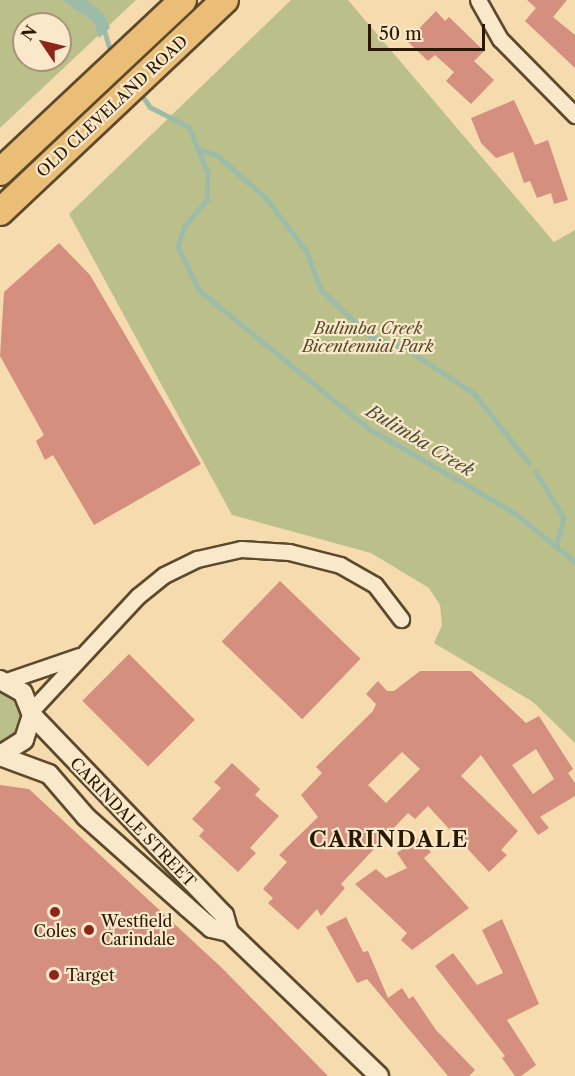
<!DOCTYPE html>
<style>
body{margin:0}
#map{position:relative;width:575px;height:1076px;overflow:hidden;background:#f6dbae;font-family:"Libre Caslon Text",serif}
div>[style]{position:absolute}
.green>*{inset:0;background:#bbc08b}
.water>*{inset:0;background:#9dbba9}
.stream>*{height:4.5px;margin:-2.25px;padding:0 2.25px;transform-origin:2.25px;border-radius:2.25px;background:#9dbba9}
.building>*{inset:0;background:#d58f7f;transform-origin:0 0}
.roads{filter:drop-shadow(2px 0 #5d492c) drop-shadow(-2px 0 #5d492c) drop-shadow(0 2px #5d492c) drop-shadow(0 -2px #5d492c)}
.minor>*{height:15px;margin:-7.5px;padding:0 7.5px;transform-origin:7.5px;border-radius:7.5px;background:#f9e8ca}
.tertiary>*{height:18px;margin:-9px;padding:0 9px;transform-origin:9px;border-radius:9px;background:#f9e8ca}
.trunk>*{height:26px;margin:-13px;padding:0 13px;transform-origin:13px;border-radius:13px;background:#ebbe77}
.dots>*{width:16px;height:16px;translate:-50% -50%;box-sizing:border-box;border:3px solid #f9e8ca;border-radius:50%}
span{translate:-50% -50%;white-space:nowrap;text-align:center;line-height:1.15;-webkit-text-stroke:4.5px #f9e8ca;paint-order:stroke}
.street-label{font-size:16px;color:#2a1800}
.park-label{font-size:16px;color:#564a2a;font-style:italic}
.poi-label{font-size:16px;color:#2a1800}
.left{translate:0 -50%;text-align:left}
.water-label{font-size:18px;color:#52513b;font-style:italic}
.district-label{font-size:22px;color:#2a1800;font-weight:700;letter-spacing:1.5px}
.north{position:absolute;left:12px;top:12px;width:60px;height:60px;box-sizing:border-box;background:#f9e8ca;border:2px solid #a69579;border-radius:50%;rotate:305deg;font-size:16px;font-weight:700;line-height:24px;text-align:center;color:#2a1800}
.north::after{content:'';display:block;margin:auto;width:21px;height:27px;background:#8f2418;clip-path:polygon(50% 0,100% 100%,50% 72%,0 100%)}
.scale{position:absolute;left:368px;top:24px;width:117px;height:27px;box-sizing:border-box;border:3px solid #2a1800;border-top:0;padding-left:8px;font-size:18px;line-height:21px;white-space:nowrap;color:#2a1800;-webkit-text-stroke:4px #f9e8ca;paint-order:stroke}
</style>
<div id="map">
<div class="green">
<div style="clip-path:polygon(evenodd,0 0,136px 0,0 128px,0 0,24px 24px,60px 24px,60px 60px,24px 60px,24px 24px)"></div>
<div style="clip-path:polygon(291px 0,348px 0,554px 242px,575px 230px,575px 743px,533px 702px,434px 643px,442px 625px,440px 605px,429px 588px,371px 553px,232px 515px,69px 214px)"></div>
<div style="clip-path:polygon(0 692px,16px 702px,22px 719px,17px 735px,0 747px)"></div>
</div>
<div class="water">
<div style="clip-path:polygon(62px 0,86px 0,103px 13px,110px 28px,99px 38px,94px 22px)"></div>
</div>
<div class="stream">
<div style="left:104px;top:29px;width:27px;rotate:73deg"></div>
<div style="left:139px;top:91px;width:19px;rotate:55deg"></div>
<div style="left:150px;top:107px;width:44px;rotate:27.1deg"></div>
<div style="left:189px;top:127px;width:50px;rotate:67.6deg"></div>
<div style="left:208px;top:173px;width:27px;rotate:92deg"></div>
<div style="left:207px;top:200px;width:34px;rotate:130deg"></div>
<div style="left:185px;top:226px;width:21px;rotate:109deg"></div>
<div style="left:178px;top:246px;width:49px;rotate:64.5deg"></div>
<div style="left:199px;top:290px;width:218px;rotate:39.2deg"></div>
<div style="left:368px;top:428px;width:170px;rotate:30deg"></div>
<div style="left:515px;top:513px;width:77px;rotate:39.2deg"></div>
<div style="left:198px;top:149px;width:20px;rotate:18deg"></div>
<div style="left:217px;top:155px;width:67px;rotate:41.3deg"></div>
<div style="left:267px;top:199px;width:66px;rotate:53deg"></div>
<div style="left:307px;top:252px;width:40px;rotate:69.8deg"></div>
<div style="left:321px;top:290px;width:67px;rotate:43.2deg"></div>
<div style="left:370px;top:336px;width:40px;rotate:20.2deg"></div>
<div style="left:408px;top:350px;width:80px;rotate:33.3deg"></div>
<div style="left:475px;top:394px;width:88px;rotate:52deg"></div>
<div style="left:536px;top:472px;width:54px;rotate:58.7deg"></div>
<div style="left:564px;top:518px;width:30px;rotate:105deg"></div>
</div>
<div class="building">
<div style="clip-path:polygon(527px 0,567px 0,553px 17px,575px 35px,575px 68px,525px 21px,536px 8px)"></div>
<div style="clip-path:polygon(436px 11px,445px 21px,449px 17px,484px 51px,474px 61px,494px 80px,471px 104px,446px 81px,454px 72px,435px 55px,428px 61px,407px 41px)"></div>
<div style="clip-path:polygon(514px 100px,535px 145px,548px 140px,568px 200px,554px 204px,551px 193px,537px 198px,530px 181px,524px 183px,513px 152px,496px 158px,481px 143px,471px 118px)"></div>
<div style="clip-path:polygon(59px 243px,90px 275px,201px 464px,94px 525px,53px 455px,45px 460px,36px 441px,44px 435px,0 356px,4px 292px)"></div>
<div style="left:280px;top:581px;width:112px;height:84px;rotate:44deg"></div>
<div style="left:129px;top:654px;width:93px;height:66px;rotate:45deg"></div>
<div style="clip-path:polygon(evenodd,420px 671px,471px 671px,526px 723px,539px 716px,573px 769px,568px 773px,575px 783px,575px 796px,540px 817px,549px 828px,538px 835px,481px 755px,461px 776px,518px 831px,501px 850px,507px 855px,489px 872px,428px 806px,415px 819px,408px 813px,341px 884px,345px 888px,321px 916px,317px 909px,298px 930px,268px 903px,273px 898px,263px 889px,287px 862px,279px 855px,318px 817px,301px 795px,322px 773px,316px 767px,373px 711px,376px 704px,366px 694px,378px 681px,387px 691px,394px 691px,420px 671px,536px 749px,554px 779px,533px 794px,512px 765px,536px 749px,420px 671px,402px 752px,420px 769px,386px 803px,368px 785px,402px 752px)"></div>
<div style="clip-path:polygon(232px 763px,260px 789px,255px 795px,279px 816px,250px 848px,256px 853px,238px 872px,199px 836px,204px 830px,192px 819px,221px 788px,214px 782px)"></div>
<div style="clip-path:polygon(0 785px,29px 789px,223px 969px,328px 1076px,0 1076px)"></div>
<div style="clip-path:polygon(419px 838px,431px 852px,424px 858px,469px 908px,412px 950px,401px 940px,407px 933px,355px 884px,376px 869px,386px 878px,407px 868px,397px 853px)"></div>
<div style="clip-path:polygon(346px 917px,363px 952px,368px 951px,388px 998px,402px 988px,409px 999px,413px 996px,436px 1030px,475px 1070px,469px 1076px,448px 1076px,367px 979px,357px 983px,326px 927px)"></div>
<div style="clip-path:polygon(502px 919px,539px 1004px,507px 1020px,536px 1065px,521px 1076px,515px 1076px,502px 1058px,505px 1056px,435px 966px,453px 953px,477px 985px,503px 973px,482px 930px)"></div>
</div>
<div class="roads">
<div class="minor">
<div style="left:478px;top:0;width:45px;rotate:60.6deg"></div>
<div style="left:500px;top:39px;width:107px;rotate:45.4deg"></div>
<div style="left:6px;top:681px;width:77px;rotate:-18.9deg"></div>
<div style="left:31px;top:711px;width:157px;rotate:-47.1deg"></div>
<div style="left:138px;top:596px;width:33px;rotate:-39deg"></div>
<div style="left:164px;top:575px;width:37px;rotate:-26deg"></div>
<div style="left:197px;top:559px;width:45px;rotate:-12.8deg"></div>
<div style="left:241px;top:549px;width:48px;rotate:3.6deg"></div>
<div style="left:289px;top:552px;width:53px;rotate:14.3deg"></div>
<div style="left:340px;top:565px;width:40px;rotate:29.7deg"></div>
<div style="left:375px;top:585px;width:43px;rotate:52.6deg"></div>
</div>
<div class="tertiary">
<div style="left:0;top:680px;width:26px;rotate:29deg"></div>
<div style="left:23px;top:693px;width:24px;rotate:68deg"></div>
<div style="left:32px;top:715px;width:26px;rotate:108deg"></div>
<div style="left:24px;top:740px;width:28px;rotate:148deg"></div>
<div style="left:32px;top:715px;width:277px;rotate:46.2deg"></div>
<div style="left:224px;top:915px;width:18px;rotate:74deg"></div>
<div style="left:229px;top:932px;width:208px;rotate:43.8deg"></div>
<div style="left:0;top:756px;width:52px;rotate:20.2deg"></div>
<div style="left:49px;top:774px;width:57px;rotate:49.3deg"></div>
<div style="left:86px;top:817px;width:135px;rotate:41.7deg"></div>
<div style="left:187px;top:907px;width:32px;rotate:41deg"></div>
<div style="left:211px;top:928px;width:18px;rotate:13deg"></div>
</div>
<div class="trunk">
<div style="left:0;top:172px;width:251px;rotate:-43.2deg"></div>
<div style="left:0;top:212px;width:309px;rotate:-43.3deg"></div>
</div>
</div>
<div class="dots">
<div style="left:55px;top:912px;background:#8f2418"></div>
<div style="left:89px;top:930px;background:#8f2418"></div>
<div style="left:54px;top:975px;background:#8f2418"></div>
</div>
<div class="street-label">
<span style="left:112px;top:106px;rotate:-43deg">OLD CLEVELAND ROAD</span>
<span style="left:133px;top:822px;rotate:46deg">CARINDALE STREET</span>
</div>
<div class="park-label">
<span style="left:368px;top:337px">Bulimba Creek<br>Bicentennial Park</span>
</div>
<div class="poi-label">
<span class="left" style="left:101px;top:930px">Westfield<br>Carindale</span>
<span style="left:55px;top:931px">Coles</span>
<span class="left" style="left:66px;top:975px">Target</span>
</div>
<div class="water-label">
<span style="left:420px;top:441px;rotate:31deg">Bulimba Creek</span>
</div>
<div class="district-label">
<span style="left:389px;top:840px">CARINDALE</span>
</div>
<div class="north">N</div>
<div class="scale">50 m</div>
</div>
